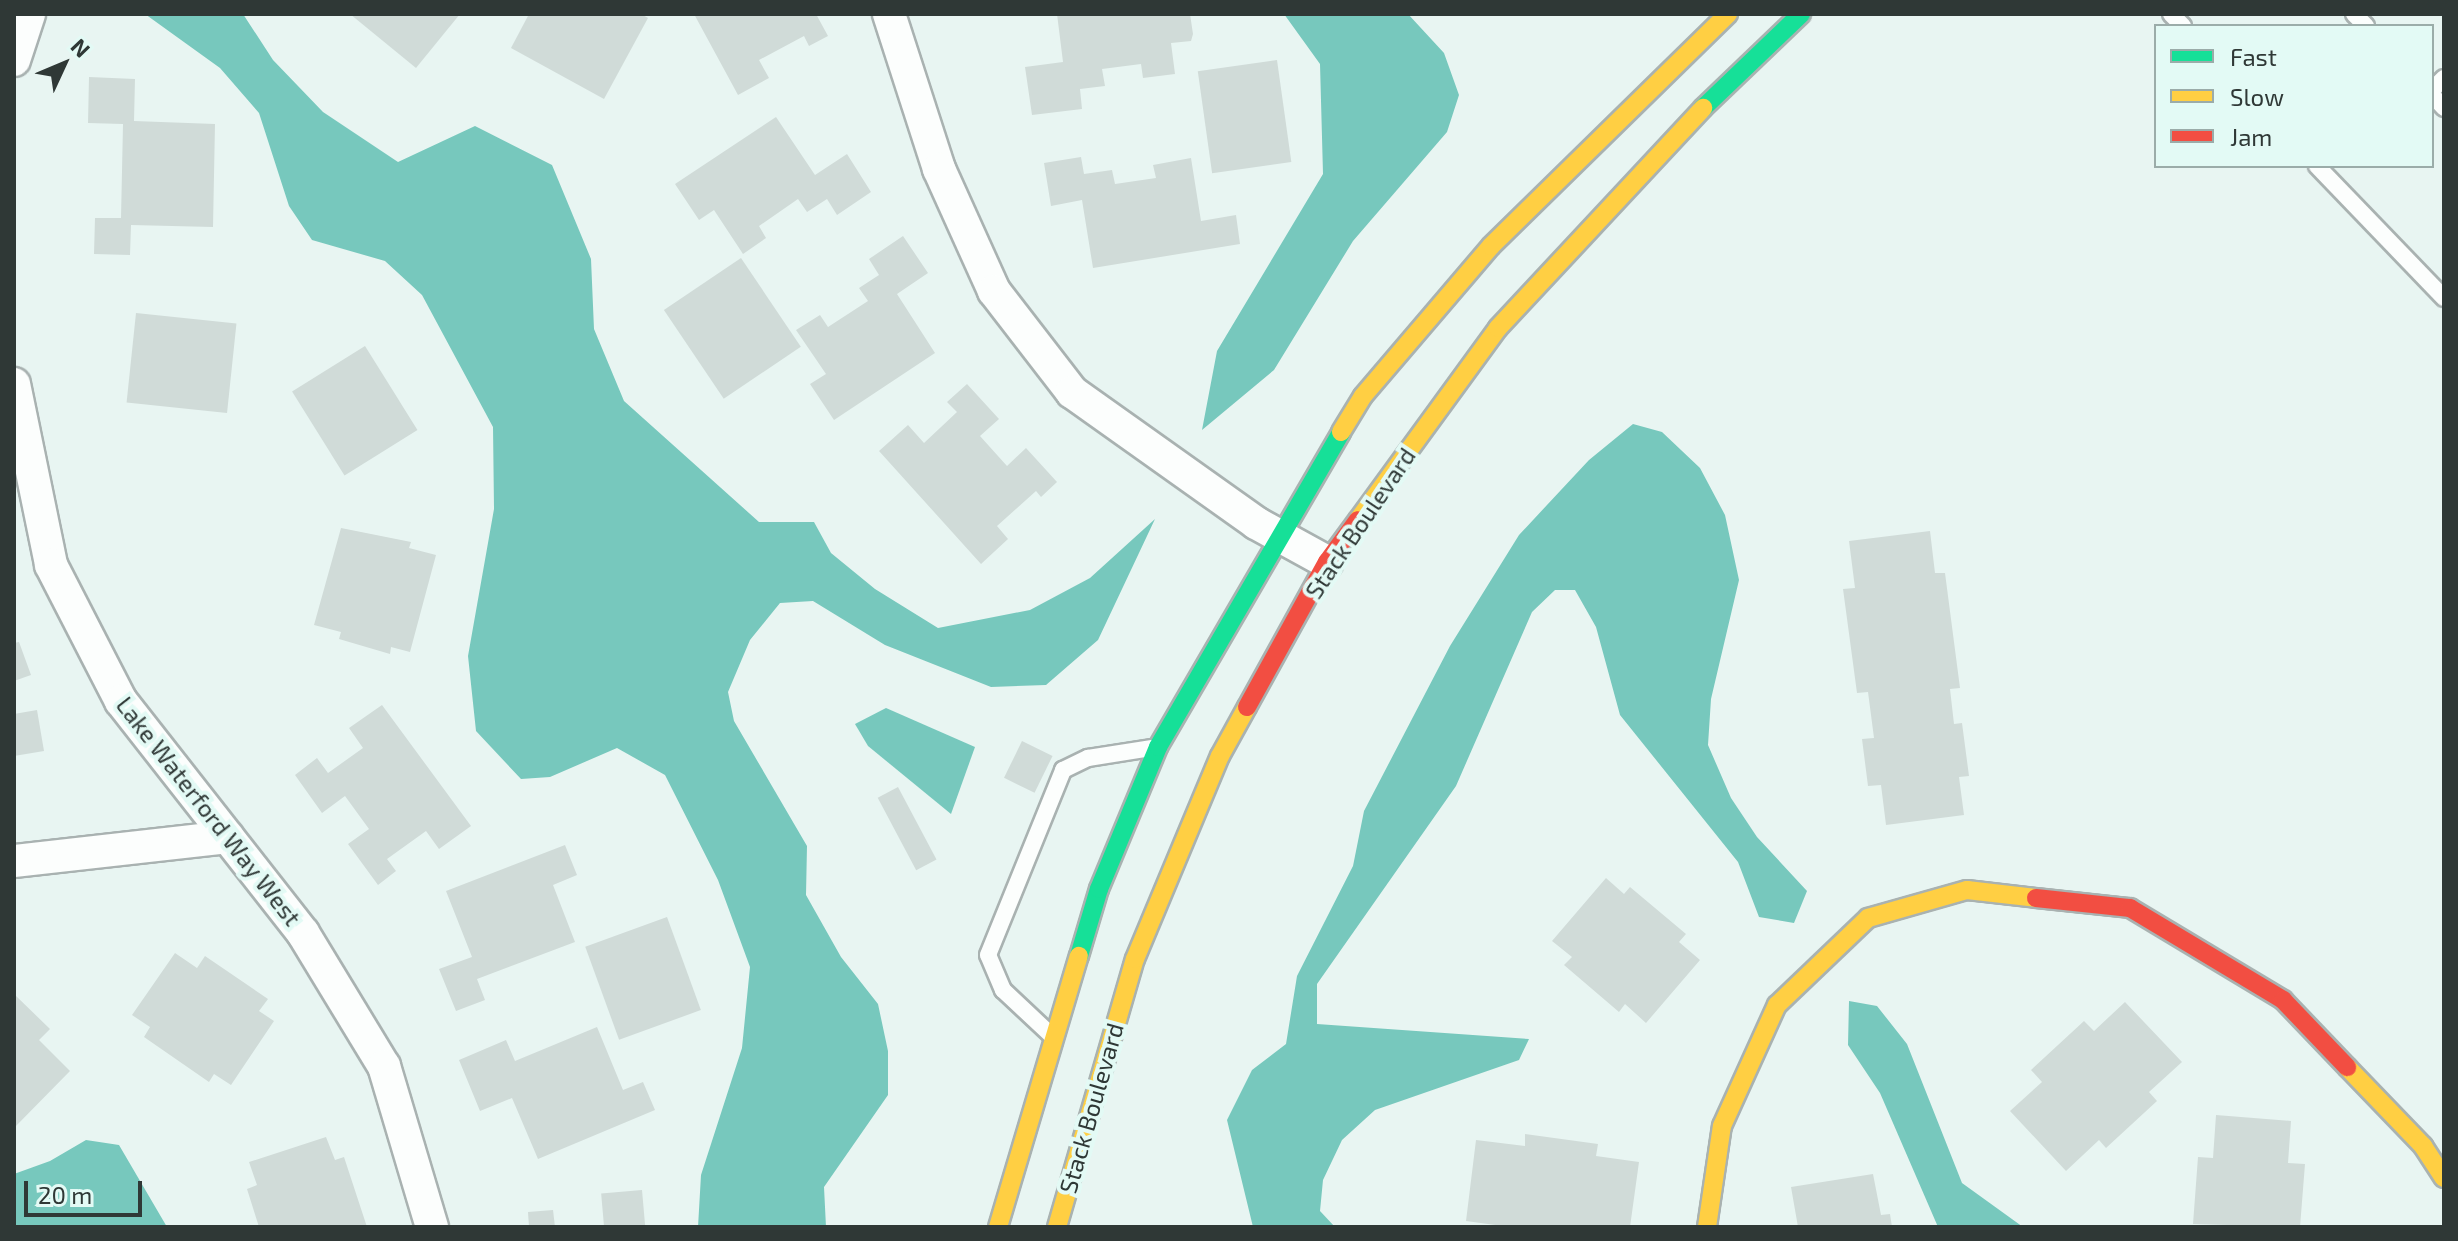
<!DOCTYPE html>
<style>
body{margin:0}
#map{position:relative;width:2458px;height:1241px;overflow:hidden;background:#e8f5f2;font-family:"Exo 2",sans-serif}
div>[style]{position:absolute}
.water>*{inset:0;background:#77c8bd}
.building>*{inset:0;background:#d0dbd8;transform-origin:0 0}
.roads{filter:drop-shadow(2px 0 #a9b2b1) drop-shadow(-2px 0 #a9b2b1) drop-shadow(0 2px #a9b2b1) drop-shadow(0 -2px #a9b2b1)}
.lane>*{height:16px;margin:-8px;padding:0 8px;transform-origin:8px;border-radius:8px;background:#fcfefd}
.street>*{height:32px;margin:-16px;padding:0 16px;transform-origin:16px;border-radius:16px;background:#fcfefd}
.fast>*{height:18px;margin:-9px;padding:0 9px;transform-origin:9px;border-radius:9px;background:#16e098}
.slow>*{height:18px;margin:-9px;padding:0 9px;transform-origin:9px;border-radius:9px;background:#ffcf43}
.jam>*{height:18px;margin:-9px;padding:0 9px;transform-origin:9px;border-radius:9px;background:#f24e42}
span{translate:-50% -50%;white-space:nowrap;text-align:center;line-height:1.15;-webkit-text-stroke:8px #e3faf5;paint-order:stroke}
.street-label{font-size:24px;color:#2f3836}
.frame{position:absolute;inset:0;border:16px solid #2f3836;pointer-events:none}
.legend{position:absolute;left:2154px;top:24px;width:280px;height:144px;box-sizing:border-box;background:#e3faf5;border:2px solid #9baca9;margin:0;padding:10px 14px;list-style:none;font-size:24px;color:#2f3836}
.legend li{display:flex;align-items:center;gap:16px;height:40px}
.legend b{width:40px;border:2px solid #9baca9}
.north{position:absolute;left:24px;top:24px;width:80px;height:80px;-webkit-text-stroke:6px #e3faf5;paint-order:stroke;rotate:46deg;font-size:22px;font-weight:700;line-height:32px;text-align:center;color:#2f3836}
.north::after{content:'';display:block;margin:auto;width:28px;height:36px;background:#2f3836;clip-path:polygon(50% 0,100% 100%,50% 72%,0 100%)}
.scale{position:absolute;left:24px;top:1181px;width:118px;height:36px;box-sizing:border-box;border:4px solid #2f3836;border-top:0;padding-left:10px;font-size:24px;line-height:28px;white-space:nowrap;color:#2f3836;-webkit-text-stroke:6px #e3faf5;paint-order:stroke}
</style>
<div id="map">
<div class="water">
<div style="clip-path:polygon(145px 14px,243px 14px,273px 60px,323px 112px,398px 162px,475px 126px,552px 165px,591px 259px,594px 329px,624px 401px,759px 522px,814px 522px,831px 553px,875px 589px,938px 628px,1030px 610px,1090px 578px,1155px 519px,1098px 640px,1046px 685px,991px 687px,885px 645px,813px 601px,780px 603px,750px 640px,728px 692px,734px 721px,807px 846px,806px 895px,841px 957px,878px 1004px,888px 1051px,888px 1095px,824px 1187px,826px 1227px,698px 1227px,701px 1175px,742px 1048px,750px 967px,718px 880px,665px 775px,617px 748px,550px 777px,521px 779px,476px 731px,468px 656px,494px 509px,493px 427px,422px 295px,385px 261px,312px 240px,289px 206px,259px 113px,220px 68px)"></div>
<div style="clip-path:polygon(1284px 14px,1408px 14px,1444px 53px,1459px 95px,1447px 132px,1353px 241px,1274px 370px,1202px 430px,1217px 351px,1323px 174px,1320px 64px)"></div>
<div style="clip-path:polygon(1633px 424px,1662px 432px,1700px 468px,1725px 515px,1739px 580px,1711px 699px,1708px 745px,1731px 798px,1757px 837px,1807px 891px,1794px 923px,1759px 917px,1738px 862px,1620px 715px,1596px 627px,1575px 590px,1555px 590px,1532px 612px,1456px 786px,1317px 984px,1317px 1024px,1529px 1039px,1519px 1060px,1375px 1110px,1342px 1140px,1323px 1180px,1320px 1211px,1335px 1227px,1253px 1227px,1227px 1120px,1252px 1070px,1286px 1044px,1297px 976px,1353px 866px,1364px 811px,1450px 646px,1519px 535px,1589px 460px)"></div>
<div style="clip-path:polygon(886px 708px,975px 747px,951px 814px,868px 746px,855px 724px)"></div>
<div style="clip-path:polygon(1849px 1001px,1877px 1006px,1907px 1044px,1962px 1183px,2023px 1227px,1938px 1227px,1880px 1093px,1848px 1045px)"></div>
<div style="clip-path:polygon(86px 1140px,119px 1145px,167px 1227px,14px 1227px,14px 1174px,50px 1161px)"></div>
</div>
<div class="building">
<div style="clip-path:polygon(350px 14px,460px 14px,416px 68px)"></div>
<div style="clip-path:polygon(529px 14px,641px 14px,648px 18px,604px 99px,511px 48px)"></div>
<div style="clip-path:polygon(694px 14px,816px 14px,828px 36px,809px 46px,804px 36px,759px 60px,769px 78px,738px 95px)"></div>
<div style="clip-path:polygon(1057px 14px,1190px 14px,1193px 34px,1191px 41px,1171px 43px,1175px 74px,1143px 78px,1141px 64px,1102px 69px,1105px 86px,1080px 89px,1082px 109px,1032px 115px,1025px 67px,1063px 62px)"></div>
<div style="left:1277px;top:60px;width:103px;height:80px;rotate:82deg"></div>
<div style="clip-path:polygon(89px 77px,135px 79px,134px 121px,215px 124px,213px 227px,131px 225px,130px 255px,94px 254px,95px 218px,121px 218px,123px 124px,88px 123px)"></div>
<div style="clip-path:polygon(776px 117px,815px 175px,847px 154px,871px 192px,837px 215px,827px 199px,807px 212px,798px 199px,759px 226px,766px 238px,743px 254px,714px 210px,699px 220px,675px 184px)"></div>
<div style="clip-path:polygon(1081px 157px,1084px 174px,1112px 170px,1115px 184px,1156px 178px,1153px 165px,1191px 158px,1201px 221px,1236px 215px,1240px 244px,1093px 268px,1082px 200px,1051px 206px,1044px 163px)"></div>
<div style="clip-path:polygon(903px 236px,928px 273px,897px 294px,935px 353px,834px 420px,810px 384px,826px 374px,796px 330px,820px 315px,828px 327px,868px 301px,859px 288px,879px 275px,869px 259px)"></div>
<div style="left:741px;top:258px;width:107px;height:93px;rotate:56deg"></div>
<div style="left:136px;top:313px;width:101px;height:90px;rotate:6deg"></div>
<div style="left:365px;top:346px;width:99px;height:86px;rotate:58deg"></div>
<div style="clip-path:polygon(967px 384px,999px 419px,980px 436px,1007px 466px,1026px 448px,1057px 482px,1041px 497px,1036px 491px,997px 526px,1008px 539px,981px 564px,879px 451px,908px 425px,924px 443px,957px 412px,947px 402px)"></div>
<div style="clip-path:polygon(341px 528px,411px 542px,409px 548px,436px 555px,410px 652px,391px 647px,390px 654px,339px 639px,341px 632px,314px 625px)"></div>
<div style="clip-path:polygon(1930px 531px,1935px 573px,1945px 573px,1960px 688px,1950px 689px,1954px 724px,1962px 723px,1969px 776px,1959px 777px,1964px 815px,1886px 825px,1881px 785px,1868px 786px,1862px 739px,1874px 738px,1868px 692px,1857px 693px,1843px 589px,1855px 588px,1849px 541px)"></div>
<div style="clip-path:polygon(19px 642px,31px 675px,14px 681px,14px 643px)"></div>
<div style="clip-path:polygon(382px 705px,471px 826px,439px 849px,426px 831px,387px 859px,396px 871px,378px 885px,348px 844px,369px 829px,345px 796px,322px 813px,295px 775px,317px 758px,328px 773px,363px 748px,349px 728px)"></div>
<div style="clip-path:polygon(37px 710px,44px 751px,14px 756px,14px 714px)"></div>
<div style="left:1022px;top:741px;width:34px;height:41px;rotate:26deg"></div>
<div style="left:898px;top:787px;width:82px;height:23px;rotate:62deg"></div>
<div style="clip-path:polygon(565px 845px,577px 875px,553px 885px,575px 942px,477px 979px,485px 1000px,456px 1011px,439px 969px,472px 957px,446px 891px)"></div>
<div style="clip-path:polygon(1606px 878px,1624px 894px,1630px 887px,1686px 934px,1679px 942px,1700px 960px,1646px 1023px,1625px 1004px,1619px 1012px,1564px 965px,1572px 957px,1552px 941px)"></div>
<div style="left:667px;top:917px;width:99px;height:87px;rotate:70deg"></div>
<div style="clip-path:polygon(175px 953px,197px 968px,205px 956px,268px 999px,259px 1011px,274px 1021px,231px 1085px,214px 1074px,209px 1082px,144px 1037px,150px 1027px,132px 1015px)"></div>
<div style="clip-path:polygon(14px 994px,50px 1029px,39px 1040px,70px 1071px,14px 1128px)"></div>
<div style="clip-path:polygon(2125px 1002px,2182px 1062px,2149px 1092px,2157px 1101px,2106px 1148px,2099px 1140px,2066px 1171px,2010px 1111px,2042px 1082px,2031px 1070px,2084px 1021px,2094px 1031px)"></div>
<div style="clip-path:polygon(597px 1027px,623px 1090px,643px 1082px,655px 1110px,538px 1159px,512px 1098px,480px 1111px,459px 1060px,506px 1040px,515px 1061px)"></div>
<div style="clip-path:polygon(2216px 1115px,2291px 1121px,2288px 1163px,2305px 1164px,2300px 1227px,2193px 1224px,2198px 1157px,2213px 1158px)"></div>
<div style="clip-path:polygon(1525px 1134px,1598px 1144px,1596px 1156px,1639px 1162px,1630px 1227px,1510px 1227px,1466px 1221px,1476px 1140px,1525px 1146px)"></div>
<div style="clip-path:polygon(326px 1137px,335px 1160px,344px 1157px,367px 1227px,259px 1227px,247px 1189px,257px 1185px,249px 1162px)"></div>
<div style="clip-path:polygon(1873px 1174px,1881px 1215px,1890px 1214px,1892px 1227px,1798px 1227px,1791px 1187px)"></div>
<div style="left:642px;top:1190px;width:37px;height:41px;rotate:85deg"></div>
<div style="clip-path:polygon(553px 1210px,555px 1227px,529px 1227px,528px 1212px)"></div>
</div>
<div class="roads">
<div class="lane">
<div style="left:2171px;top:14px;width:17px;rotate:45deg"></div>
<div style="left:2354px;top:14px;width:17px;rotate:45deg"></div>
<div style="left:2432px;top:90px;width:17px;rotate:-45deg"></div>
<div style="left:2432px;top:95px;width:18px;rotate:47deg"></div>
<div style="left:2317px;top:166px;width:183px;rotate:46.1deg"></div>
<div style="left:1051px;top:1035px;width:66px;rotate:-136.8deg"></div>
<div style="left:1003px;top:990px;width:38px;rotate:-113deg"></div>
<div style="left:988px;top:955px;width:200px;rotate:-67.9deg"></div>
<div style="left:1063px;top:770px;width:28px;rotate:-26deg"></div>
<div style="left:1088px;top:758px;width:65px;rotate:-8.9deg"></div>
</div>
<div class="street">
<div style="left:889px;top:14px;width:163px;rotate:72.1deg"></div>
<div style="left:939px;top:169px;width:134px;rotate:65.7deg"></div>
<div style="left:994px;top:291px;width:128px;rotate:52.3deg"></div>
<div style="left:1072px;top:392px;width:226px;rotate:35.4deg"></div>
<div style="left:1256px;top:523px;width:81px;rotate:28.8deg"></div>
<div style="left:14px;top:60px;width:48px;rotate:-71.9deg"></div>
<div style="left:14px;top:384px;width:185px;rotate:78.4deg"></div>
<div style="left:51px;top:565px;width:153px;rotate:62.8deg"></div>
<div style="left:121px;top:701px;width:295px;rotate:51.9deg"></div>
<div style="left:303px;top:933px;width:156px;rotate:58.7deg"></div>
<div style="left:384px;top:1066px;width:168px;rotate:73.4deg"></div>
<div style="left:14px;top:861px;width:215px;rotate:-6.4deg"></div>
</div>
<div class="fast">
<div style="left:1703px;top:108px;width:136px;rotate:-43.8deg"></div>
<div style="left:1079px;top:956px;width:70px;rotate:-73.4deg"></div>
<div style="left:1099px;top:889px;width:154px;rotate:-67.4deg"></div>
<div style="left:1158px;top:747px;width:364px;rotate:-59.8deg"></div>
</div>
<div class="slow">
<div style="left:1341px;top:432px;width:42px;rotate:-58.6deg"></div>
<div style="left:1363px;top:396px;width:197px;rotate:-49.5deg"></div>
<div style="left:1491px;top:246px;width:332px;rotate:-44.4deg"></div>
<div style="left:1358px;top:520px;width:238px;rotate:-53.9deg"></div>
<div style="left:1498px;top:328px;width:301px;rotate:-47deg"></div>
<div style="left:2347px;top:1067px;width:110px;rotate:46.1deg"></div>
<div style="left:2423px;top:1146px;width:38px;rotate:57deg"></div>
<div style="left:998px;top:1227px;width:283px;rotate:-73.4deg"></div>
<div style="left:1057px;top:1227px;width:279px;rotate:-73.8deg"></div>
<div style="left:1135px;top:959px;width:220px;rotate:-67.3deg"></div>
<div style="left:1220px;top:756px;width:56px;rotate:-61.1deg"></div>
<div style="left:1707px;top:1227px;width:102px;rotate:-81.6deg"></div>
<div style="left:1722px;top:1126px;width:133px;rotate:-65.6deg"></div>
<div style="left:1777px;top:1005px;width:126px;rotate:-43.7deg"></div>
<div style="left:1868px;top:918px;width:103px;rotate:-15.8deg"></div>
<div style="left:1967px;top:890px;width:69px;rotate:6.6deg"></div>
</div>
<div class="jam">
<div style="left:1247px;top:707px;width:166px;rotate:-61.1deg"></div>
<div style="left:1327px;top:562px;width:52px;rotate:-53.6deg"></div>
<div style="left:2036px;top:898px;width:95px;rotate:6.1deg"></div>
<div style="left:2130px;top:908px;width:179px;rotate:31deg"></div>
<div style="left:2283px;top:1000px;width:93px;rotate:46.3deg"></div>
</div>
</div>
<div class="street-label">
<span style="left:1360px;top:523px;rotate:-56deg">Stack Boulevard</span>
<span style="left:209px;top:811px;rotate:52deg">Lake Waterford Way West</span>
<span style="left:1091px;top:1108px;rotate:-74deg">Stack Boulevard</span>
</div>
<div class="frame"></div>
<ul class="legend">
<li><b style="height:10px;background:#16e098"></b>Fast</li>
<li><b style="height:10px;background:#ffcf43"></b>Slow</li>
<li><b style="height:10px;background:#f24e42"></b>Jam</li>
</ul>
<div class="north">N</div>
<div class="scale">20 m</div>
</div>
